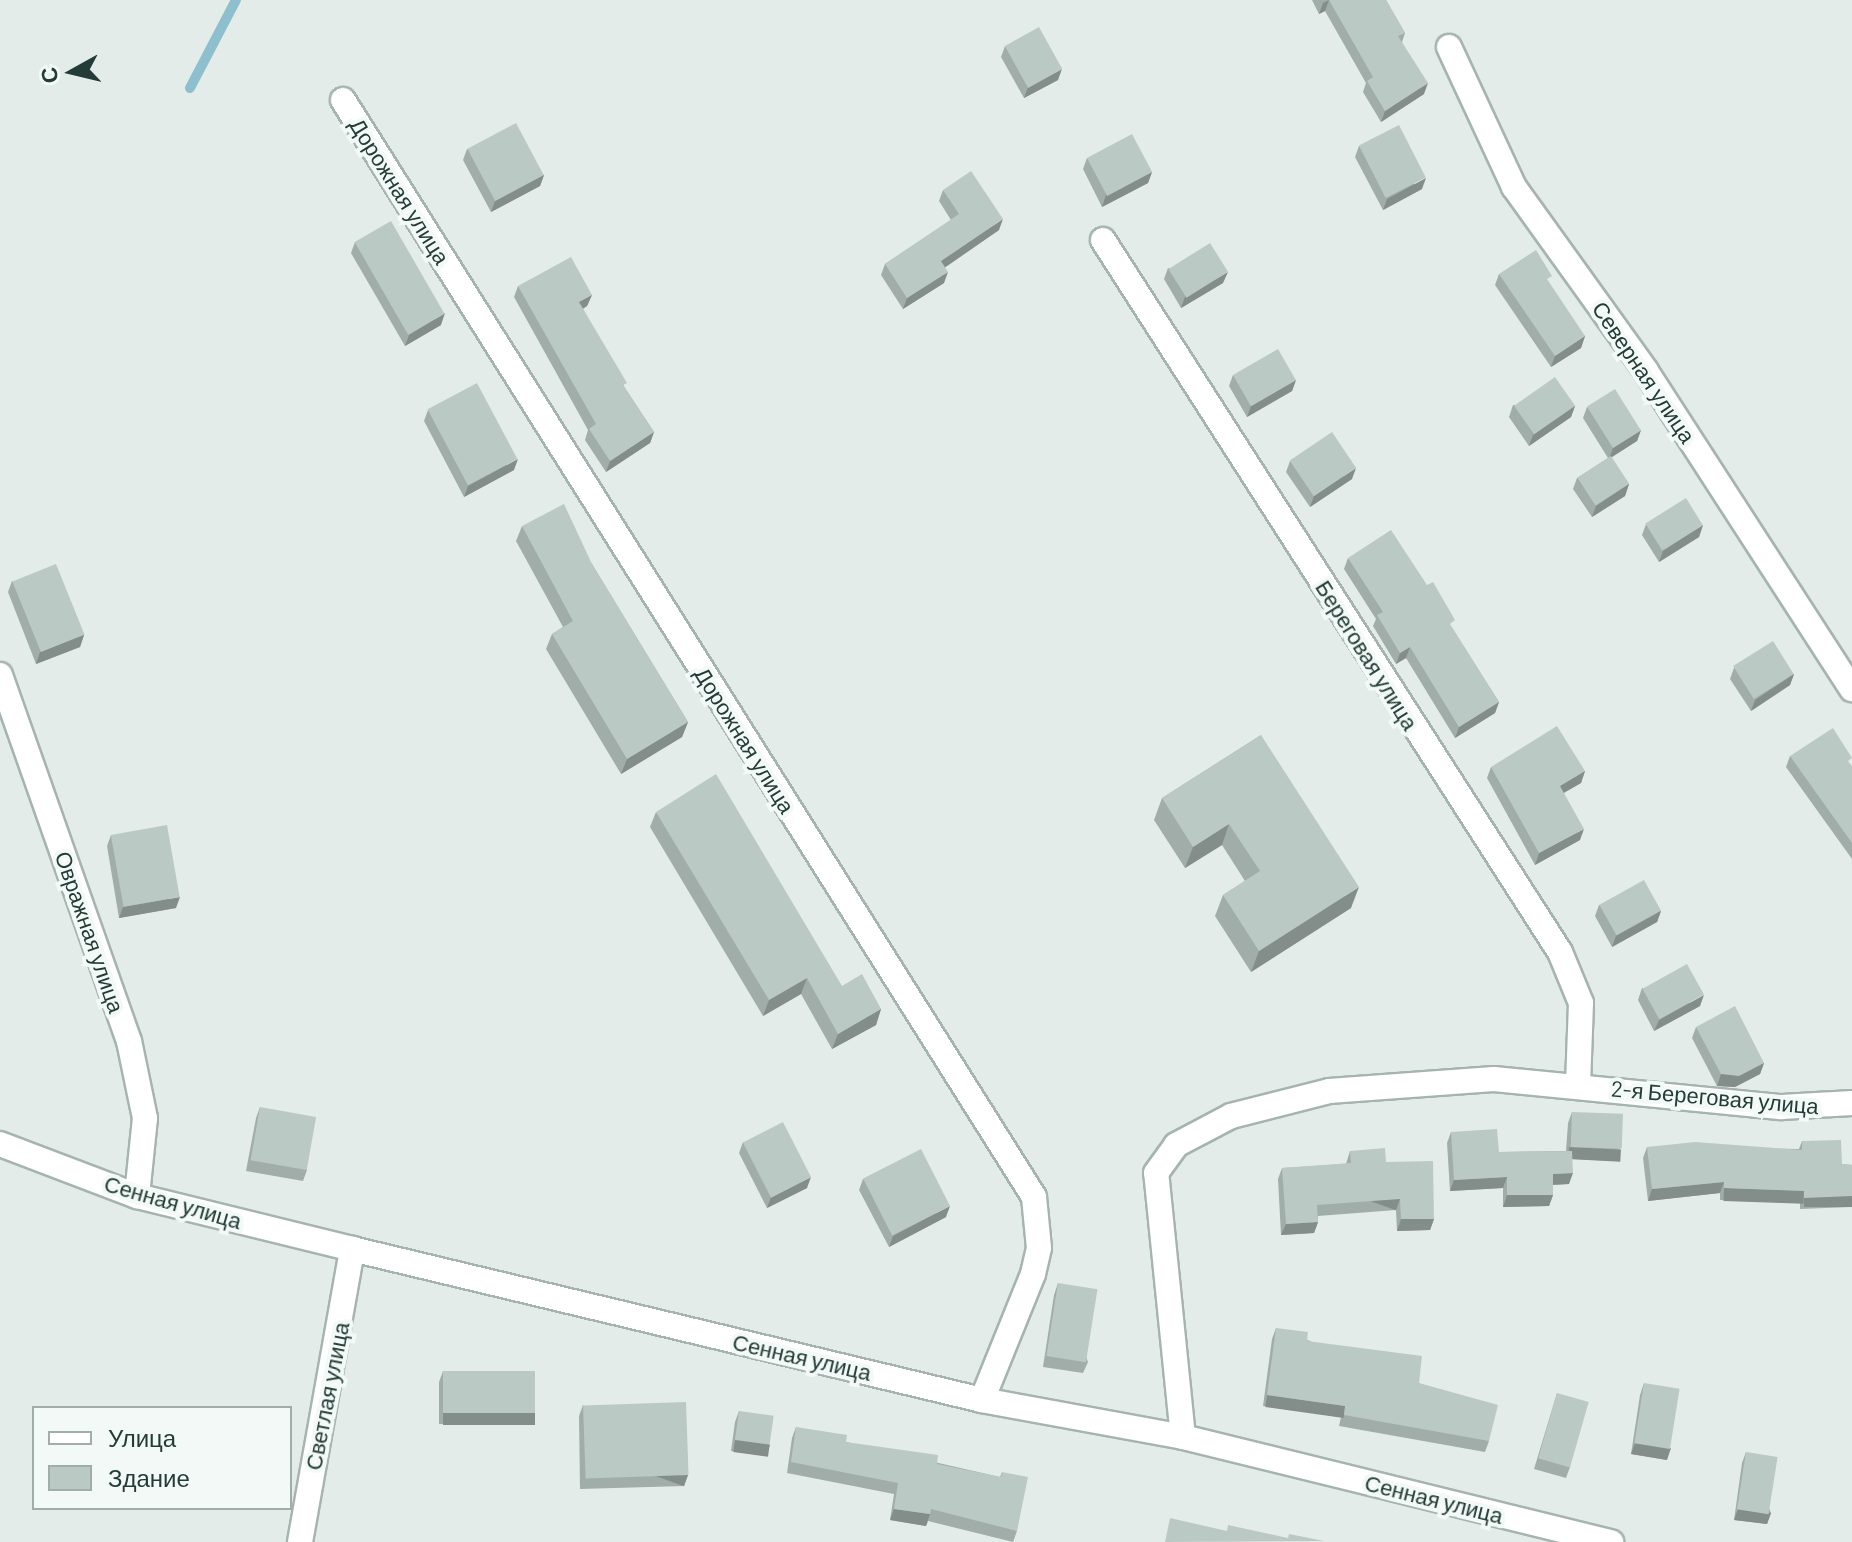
<!DOCTYPE html>
<meta charset="utf-8">
<style>
body{margin:0}
#map{position:relative;width:1852px;height:1542px;overflow:hidden;background:#e3ece8;font-family:Barlow,sans-serif}
div>[style]{position:absolute}
.stream>*{height:10px;margin:-5px;padding:0 5px;transform-origin:5px;border-radius:5px;background:#8ebfce}
.roads{filter:drop-shadow(2px 0 #a6b4af) drop-shadow(-2px 0 #a6b4af) drop-shadow(0 2px #a6b4af) drop-shadow(0 -2px #a6b4af)}
.street>*{height:24px;margin:-12px;padding:0 12px;transform-origin:12px;border-radius:12px;background:#fff}
.wall>*{inset:0;background:#a1ada9}
.shaded-wall>*{inset:0;background:#838d8a;transform-origin:0 0}
.building>*{inset:0;background:#bbc9c5;transform-origin:0 0}
span{translate:-50% -50%;white-space:nowrap;text-align:center;line-height:1.15;-webkit-text-stroke:8px #f3f9f6;paint-order:stroke}
.street-label{font-size:22px;color:#233c37}
.legend{position:absolute;left:32px;top:1406px;width:260px;height:104px;box-sizing:border-box;background:#f3f9f6;border:2px solid #a0adaa;margin:0;padding:10px 14px;list-style:none;font-size:24px;color:#233c37}
.legend li{display:flex;align-items:center;gap:16px;height:40px}
.legend b{width:40px;border:2px solid #a0adaa}
.north{position:absolute;left:32px;top:32px;width:80px;height:80px;-webkit-text-stroke:6px #f3f9f6;paint-order:stroke;rotate:262deg;font-size:22px;font-weight:700;line-height:32px;text-align:center;color:#233c37}
.north::after{content:'';display:block;margin:auto;width:28px;height:36px;background:#233c37;clip-path:polygon(50% 0,100% 100%,50% 72%,0 100%)}
</style>
<div id="map">
<div class="stream">
<div style="left:190px;top:88px;width:99px;rotate:-62.4deg"></div>
</div>
<div class="roads">
<div class="street">
<div style="left:1449px;top:47px;width:154px;rotate:65.1deg"></div>
<div style="left:1514px;top:187px;width:226px;rotate:54.3deg"></div>
<div style="left:1646px;top:371px;width:379px;rotate:57.1deg"></div>
<div style="left:343px;top:100px;width:1296px;rotate:57.79deg"></div>
<div style="left:1034px;top:1197px;width:51px;rotate:84.4deg"></div>
<div style="left:1039px;top:1248px;width:27px;rotate:103deg"></div>
<div style="left:1033px;top:1274px;width:136px;rotate:112deg"></div>
<div style="left:1103px;top:240px;width:846px;rotate:57.31deg"></div>
<div style="left:1560px;top:952px;width:55px;rotate:67.6deg"></div>
<div style="left:1581px;top:1003px;width:82px;rotate:92.1deg"></div>
<div style="left:0;top:675px;width:388px;rotate:70.6deg"></div>
<div style="left:129px;top:1041px;width:79px;rotate:78.3deg"></div>
<div style="left:145px;top:1118px;width:78px;rotate:95.9deg"></div>
<div style="left:0;top:1144px;width:147px;rotate:20.8deg"></div>
<div style="left:137px;top:1196px;width:221px;rotate:13.8deg"></div>
<div style="left:352px;top:1249px;width:648px;rotate:13.48deg"></div>
<div style="left:982px;top:1400px;width:204px;rotate:10.4deg"></div>
<div style="left:1183px;top:1437px;width:441px;rotate:13.8deg"></div>
<div style="left:1183px;top:1437px;width:265px;rotate:-95.8deg"></div>
<div style="left:1156px;top:1173px;width:34px;rotate:-54deg"></div>
<div style="left:1176px;top:1145px;width:62px;rotate:-27.8deg"></div>
<div style="left:1231px;top:1116px;width:101px;rotate:-14.3deg"></div>
<div style="left:1329px;top:1091px;width:165px;rotate:-4.2deg"></div>
<div style="left:1494px;top:1079px;width:289px;rotate:5.6deg"></div>
<div style="left:1782px;top:1107px;width:70px;rotate:-3.3deg"></div>
<div style="left:300px;top:1542px;width:298px;rotate:-79.9deg"></div>
</div>
</div>
<div class="wall">
<div style="clip-path:polygon(1312px 0,1386px 0,1405px 33px,1402px 42px,1424px 94px,1381px 122px,1363px 92px,1366px 83px,1325px 11px,1319px 14px)"></div>
<div style="clip-path:polygon(1005px 46px,1058px 80px,1024px 98px,1001px 57px)"></div>
<div style="clip-path:polygon(1359px 146px,1422px 189px,1383px 210px,1355px 157px)"></div>
<div style="clip-path:polygon(467px 149px,544px 175px,540px 186px,491px 212px,463px 160px)"></div>
<div style="clip-path:polygon(1087px 158px,1152px 172px,1148px 183px,1102px 207px,1083px 169px)"></div>
<div style="clip-path:polygon(943px 190px,999px 230px,945px 267px,944px 283px,903px 309px,881px 275px,885px 264px,951px 220px,939px 201px)"></div>
<div style="clip-path:polygon(355px 242px,441px 325px,405px 346px,351px 253px)"></div>
<div style="clip-path:polygon(1168px 268px,1223px 283px,1181px 308px,1164px 279px)"></div>
<div style="clip-path:polygon(1499px 274px,1585px 336px,1581px 348px,1551px 367px,1495px 285px)"></div>
<div style="clip-path:polygon(518px 286px,592px 295px,587px 306px,583px 309px,625px 388px,654px 432px,650px 443px,606px 472px,585px 440px,588px 430px,514px 297px)"></div>
<div style="clip-path:polygon(1233px 375px,1296px 380px,1292px 391px,1247px 417px,1229px 386px)"></div>
<div style="clip-path:polygon(1513px 405px,1575px 406px,1571px 417px,1529px 446px,1509px 417px)"></div>
<div style="clip-path:polygon(1587px 407px,1641px 430px,1637px 441px,1611px 457px,1629px 484px,1625px 496px,1592px 517px,1573px 489px,1577px 478px,1608px 458px,1583px 418px)"></div>
<div style="clip-path:polygon(428px 410px,514px 470px,464px 497px,424px 421px)"></div>
<div style="clip-path:polygon(1290px 461px,1352px 479px,1310px 507px,1286px 472px)"></div>
<div style="clip-path:polygon(1646px 524px,1703px 525px,1699px 537px,1659px 562px,1642px 535px)"></div>
<div style="clip-path:polygon(522px 526px,592px 564px,688px 722px,682px 737px,621px 774px,546px 649px,552px 634px,563px 627px,516px 541px)"></div>
<div style="clip-path:polygon(1348px 558px,1452px 628px,1499px 702px,1495px 713px,1455px 738px,1406px 658px,1396px 664px,1373px 626px,1376px 619px,1344px 569px)"></div>
<div style="clip-path:polygon(12px 581px,84px 635px,80px 647px,36px 664px,8px 592px)"></div>
<div style="clip-path:polygon(1734px 668px,1794px 674px,1790px 685px,1751px 711px,1730px 679px)"></div>
<div style="clip-path:polygon(1261px 735px,1351px 908px,1251px 972px,1215px 916px,1223px 895px,1245px 881px,1222px 845px,1185px 868px,1154px 820px,1162px 798px)"></div>
<div style="clip-path:polygon(1790px 756px,1850px 764px,1852px 767px,1852px 859px,1786px 767px)"></div>
<div style="clip-path:polygon(1491px 767px,1585px 771px,1581px 783px,1564px 793px,1580px 840px,1535px 865px,1487px 778px)"></div>
<div style="clip-path:polygon(656px 812px,842px 986px,881px 1009px,876px 1025px,832px 1049px,801px 994px,763px 1016px,650px 827px)"></div>
<div style="clip-path:polygon(111px 835px,176px 908px,119px 918px,107px 846px)"></div>
<div style="clip-path:polygon(1599px 905px,1661px 911px,1657px 922px,1612px 947px,1595px 916px)"></div>
<div style="clip-path:polygon(1642px 988px,1700px 1006px,1654px 1031px,1638px 1000px)"></div>
<div style="clip-path:polygon(1696px 1027px,1764px 1063px,1760px 1074px,1735px 1087px,1717px 1086px,1692px 1038px)"></div>
<div style="clip-path:polygon(260px 1107px,307px 1170px,303px 1181px,246px 1171px,256px 1118px)"></div>
<div style="clip-path:polygon(1572px 1112px,1621px 1150px,1617px 1161px,1572px 1159px,1569px 1184px,1553px 1185px,1553px 1195px,1549px 1206px,1503px 1207px,1503px 1188px,1450px 1191px,1447px 1143px,1451px 1132px,1499px 1152px,1566px 1151px,1568px 1123px)"></div>
<div style="clip-path:polygon(1802px 1141px,1842px 1164px,1852px 1165px,1852px 1207px,1800px 1209px,1800px 1203px,1720px 1200px,1720px 1193px,1648px 1201px,1643px 1158px,1647px 1147px,1799px 1149px)"></div>
<div style="clip-path:polygon(743px 1142px,807px 1188px,767px 1208px,739px 1153px)"></div>
<div style="clip-path:polygon(1350px 1151px,1386px 1162px,1434px 1219px,1430px 1230px,1397px 1231px,1396px 1210px,1318px 1216px,1318px 1222px,1314px 1233px,1281px 1235px,1278px 1179px,1282px 1168px,1346px 1164px)"></div>
<div style="clip-path:polygon(863px 1179px,946px 1217px,889px 1247px,859px 1190px)"></div>
<div style="clip-path:polygon(1058px 1283px,1088px 1362px,1083px 1373px,1043px 1367px,1054px 1295px)"></div>
<div style="clip-path:polygon(1276px 1328px,1419px 1383px,1489px 1441px,1485px 1452px,1339px 1426px,1341px 1417px,1263px 1406px,1272px 1339px)"></div>
<div style="clip-path:polygon(443px 1371px,535px 1413px,531px 1424px,439px 1424px,439px 1382px)"></div>
<div style="clip-path:polygon(1644px 1383px,1667px 1460px,1631px 1454px,1640px 1395px)"></div>
<div style="clip-path:polygon(1557px 1393px,1570px 1467px,1566px 1478px,1534px 1469px)"></div>
<div style="clip-path:polygon(583px 1405px,688px 1475px,684px 1486px,580px 1489px,579px 1416px)"></div>
<div style="clip-path:polygon(739px 1411px,770px 1445px,766px 1456px,731px 1451px,735px 1422px)"></div>
<div style="clip-path:polygon(796px 1427px,846px 1442px,1000px 1477px,1002px 1472px,1017px 1531px,1013px 1542px,928px 1521px,926px 1526px,890px 1520px,894px 1494px,787px 1473px,792px 1438px)"></div>
<div style="clip-path:polygon(1746px 1452px,1771px 1513px,1767px 1524px,1734px 1520px,1742px 1463px)"></div>
</div>
<div class="shaded-wall">
<div style="clip-path:polygon(1329px 0,1325px 11px,1319px 14px,1323px 3px)"></div>
<div style="clip-path:polygon(1062px 69px,1058px 80px,1024px 98px,1028px 87px)"></div>
<div style="clip-path:polygon(1428px 83px,1424px 94px,1381px 122px,1385px 111px)"></div>
<div style="clip-path:polygon(1152px 172px,1148px 183px,1102px 207px,1106px 195px)"></div>
<div style="clip-path:polygon(544px 175px,540px 186px,491px 212px,495px 201px)"></div>
<div style="clip-path:polygon(1426px 178px,1422px 189px,1383px 210px,1387px 199px)"></div>
<div style="clip-path:polygon(1003px 219px,999px 230px,937px 273px,941px 261px)"></div>
<div style="clip-path:polygon(948px 272px,944px 283px,903px 309px,907px 298px)"></div>
<div style="clip-path:polygon(1228px 272px,1223px 283px,1181px 308px,1185px 297px)"></div>
<div style="clip-path:polygon(592px 295px,587px 306px,575px 313px,579px 302px)"></div>
<div style="clip-path:polygon(445px 313px,441px 325px,405px 346px,409px 335px)"></div>
<div style="clip-path:polygon(1585px 336px,1581px 348px,1551px 367px,1555px 356px)"></div>
<div style="clip-path:polygon(1296px 380px,1292px 391px,1247px 417px,1251px 406px)"></div>
<div style="clip-path:polygon(1575px 406px,1571px 417px,1529px 446px,1533px 435px)"></div>
<div style="clip-path:polygon(1641px 430px,1637px 441px,1609px 459px,1613px 448px)"></div>
<div style="clip-path:polygon(654px 432px,650px 443px,606px 472px,610px 461px)"></div>
<div style="clip-path:polygon(518px 459px,514px 470px,464px 497px,468px 486px)"></div>
<div style="clip-path:polygon(1356px 468px,1352px 479px,1310px 507px,1314px 496px)"></div>
<div style="clip-path:polygon(1629px 484px,1625px 496px,1592px 517px,1596px 506px)"></div>
<div style="clip-path:polygon(1703px 525px,1699px 537px,1659px 562px,1663px 551px)"></div>
<div style="clip-path:polygon(84px 635px,80px 647px,36px 664px,40px 652px)"></div>
<div style="clip-path:polygon(1410px 647px,1406px 658px,1396px 664px,1400px 653px)"></div>
<div style="clip-path:polygon(1794px 674px,1790px 685px,1751px 711px,1755px 700px)"></div>
<div style="clip-path:polygon(1499px 702px,1495px 713px,1455px 738px,1459px 727px)"></div>
<div style="clip-path:polygon(688px 722px,682px 737px,621px 774px,627px 759px)"></div>
<div style="clip-path:polygon(1585px 771px,1581px 783px,1556px 797px,1560px 786px)"></div>
<div style="clip-path:polygon(1229px 824px,1222px 845px,1185px 868px,1193px 847px)"></div>
<div style="clip-path:polygon(1584px 829px,1580px 840px,1535px 865px,1539px 853px)"></div>
<div style="clip-path:polygon(1359px 887px,1351px 908px,1251px 972px,1259px 951px)"></div>
<div style="clip-path:polygon(180px 897px,176px 908px,119px 918px,123px 907px)"></div>
<div style="clip-path:polygon(1661px 911px,1657px 922px,1612px 947px,1616px 936px)"></div>
<div style="clip-path:polygon(807px 978px,801px 994px,763px 1016px,769px 1000px)"></div>
<div style="clip-path:polygon(1704px 995px,1700px 1006px,1654px 1031px,1659px 1020px)"></div>
<div style="clip-path:polygon(881px 1009px,876px 1025px,832px 1049px,838px 1034px)"></div>
<div style="clip-path:polygon(1764px 1063px,1760px 1074px,1735px 1087px,1717px 1086px,1721px 1074px)"></div>
<div style="left:1569px;top:1147px;width:52px;height:12px;rotate:3deg"></div>
<div style="clip-path:polygon(1573px 1173px,1569px 1184px,1549px 1185px,1553px 1174px)"></div>
<div style="clip-path:polygon(811px 1177px,807px 1188px,767px 1208px,771px 1197px)"></div>
<div style="clip-path:polygon(1507px 1177px,1503px 1188px,1450px 1191px,1454px 1180px)"></div>
<div style="clip-path:polygon(1724px 1182px,1720px 1193px,1648px 1201px,1652px 1189px)"></div>
<div style="left:1724px;top:1188px;width:80px;height:13px;rotate:2deg"></div>
<div style="clip-path:polygon(1507px 1195px,1553px 1195px,1549px 1206px,1503px 1207px)"></div>
<div style="left:1852px;top:1196px;width:11px;height:48px;rotate:90deg"></div>
<div style="left:1400px;top:1199px;width:12px;height:83px;rotate:110deg"></div>
<div style="clip-path:polygon(950px 1206px,946px 1217px,889px 1247px,893px 1236px)"></div>
<div style="clip-path:polygon(1401px 1219px,1434px 1219px,1430px 1230px,1397px 1231px)"></div>
<div style="clip-path:polygon(1318px 1222px,1314px 1233px,1281px 1235px,1286px 1224px)"></div>
<div style="left:1267px;top:1395px;width:79px;height:12px;rotate:8deg"></div>
<div style="left:443px;top:1413px;width:92px;height:12px"></div>
<div style="left:735px;top:1440px;width:35px;height:12px;rotate:8deg"></div>
<div style="clip-path:polygon(1635px 1443px,1671px 1448px,1667px 1460px,1631px 1454px)"></div>
<div style="left:688px;top:1475px;width:12px;height:104px;rotate:110deg"></div>
<div style="clip-path:polygon(894px 1509px,930px 1514px,926px 1526px,890px 1520px)"></div>
<div style="clip-path:polygon(1738px 1509px,1771px 1513px,1767px 1524px,1734px 1520px)"></div>
</div>
<div class="building">
<div style="clip-path:polygon(1329px 0,1386px 0,1405px 33px,1398px 36px,1428px 83px,1385px 111px,1367px 81px,1373px 77px)"></div>
<div style="left:1039px;top:27px;width:48px;height:39px;rotate:61deg"></div>
<div style="left:516px;top:123px;width:59px;height:55px;rotate:62deg"></div>
<div style="left:1399px;top:125px;width:59px;height:45px;rotate:63deg"></div>
<div style="left:1132px;top:134px;width:43px;height:51px;rotate:62deg"></div>
<div style="clip-path:polygon(971px 171px,1003px 219px,941px 261px,948px 272px,907px 298px,885px 264px,959px 214px,943px 190px)"></div>
<div style="left:391px;top:221px;width:107px;height:42px;rotate:60deg"></div>
<div style="left:1210px;top:243px;width:34px;height:49px;rotate:58deg"></div>
<div style="clip-path:polygon(1536px 250px,1552px 276px,1547px 279px,1585px 336px,1555px 356px,1499px 274px)"></div>
<div style="clip-path:polygon(571px 257px,592px 295px,579px 302px,627px 383px,623px 385px,654px 432px,610px 461px,589px 429px,596px 424px,518px 286px)"></div>
<div style="left:1278px;top:349px;width:36px;height:52px;rotate:60deg"></div>
<div style="left:1555px;top:377px;width:35px;height:50px;rotate:55deg"></div>
<div style="left:477px;top:383px;width:86px;height:56px;rotate:62deg"></div>
<div style="left:1615px;top:389px;width:49px;height:33px;rotate:58deg"></div>
<div style="left:1332px;top:432px;width:43px;height:51px;rotate:56deg"></div>
<div style="left:1611px;top:456px;width:33px;height:40px;rotate:57deg"></div>
<div style="left:1686px;top:498px;width:32px;height:48px;rotate:58deg"></div>
<div style="clip-path:polygon(564px 504px,592px 564px,688px 722px,627px 759px,552px 634px,573px 621px,522px 526px)"></div>
<div style="clip-path:polygon(1391px 530px,1427px 585px,1433px 582px,1455px 620px,1450px 624px,1499px 702px,1459px 727px,1410px 647px,1400px 653px,1377px 615px,1383px 612px,1348px 558px)"></div>
<div style="left:56px;top:564px;width:76px;height:47px;rotate:68deg"></div>
<div style="left:1773px;top:641px;width:39px;height:47px;rotate:58deg"></div>
<div style="clip-path:polygon(1557px 726px,1585px 771px,1560px 786px,1584px 829px,1539px 853px,1491px 767px)"></div>
<div style="clip-path:polygon(1833px 728px,1852px 758px,1848px 761px,1852px 767px,1852px 843px,1790px 756px)"></div>
<div style="clip-path:polygon(1261px 735px,1359px 887px,1259px 951px,1223px 895px,1260px 871px,1229px 824px,1193px 847px,1162px 798px)"></div>
<div style="clip-path:polygon(716px 774px,842px 986px,862px 974px,881px 1009px,838px 1034px,807px 978px,769px 1000px,656px 812px)"></div>
<div style="left:167px;top:825px;width:73px;height:57px;rotate:80deg"></div>
<div style="left:1644px;top:880px;width:35px;height:51px;rotate:61deg"></div>
<div style="left:1687px;top:964px;width:35px;height:51px;rotate:61deg"></div>
<div style="clip-path:polygon(1735px 1006px,1764px 1063px,1739px 1076px,1721px 1074px,1696px 1027px)"></div>
<div style="left:260px;top:1107px;width:57px;height:54px;rotate:10deg"></div>
<div style="left:1572px;top:1112px;width:51px;height:35px;rotate:2deg"></div>
<div style="left:783px;top:1122px;width:62px;height:45px;rotate:63deg"></div>
<div style="clip-path:polygon(1497px 1129px,1499px 1152px,1572px 1151px,1573px 1173px,1553px 1174px,1553px 1195px,1507px 1195px,1507px 1177px,1454px 1180px,1451px 1132px)"></div>
<div style="clip-path:polygon(1841px 1140px,1842px 1164px,1852px 1165px,1852px 1196px,1804px 1198px,1804px 1191px,1724px 1188px,1724px 1182px,1652px 1189px,1647px 1147px,1695px 1142px,1802px 1150px,1802px 1141px)"></div>
<div style="clip-path:polygon(1385px 1148px,1386px 1162px,1433px 1161px,1434px 1219px,1401px 1219px,1400px 1199px,1317px 1205px,1318px 1222px,1286px 1224px,1282px 1168px,1351px 1163px,1350px 1151px)"></div>
<div style="left:921px;top:1149px;width:64px;height:65px;rotate:63deg"></div>
<div style="left:1058px;top:1283px;width:40px;height:74px;rotate:9deg"></div>
<div style="clip-path:polygon(1276px 1328px,1308px 1332px,1307px 1341px,1422px 1356px,1419px 1383px,1498px 1405px,1489px 1441px,1344px 1415px,1345px 1406px,1267px 1395px)"></div>
<div style="left:443px;top:1371px;width:92px;height:42px"></div>
<div style="left:1644px;top:1383px;width:36px;height:61px;rotate:9deg"></div>
<div style="left:1557px;top:1393px;width:33px;height:68px;rotate:16deg"></div>
<div style="left:686px;top:1402px;width:73px;height:103px;rotate:88deg"></div>
<div style="left:739px;top:1411px;width:35px;height:29px;rotate:8deg"></div>
<div style="clip-path:polygon(796px 1427px,847px 1435px,846px 1442px,938px 1455px,937px 1464px,1001px 1477px,1002px 1472px,1028px 1477px,1017px 1531px,931px 1509px,930px 1514px,894px 1509px,898px 1483px,791px 1462px)"></div>
<div style="left:1746px;top:1452px;width:32px;height:58px;rotate:9deg"></div>
<div style="clip-path:polygon(1170px 1518px,1227px 1531px,1228px 1525px,1288px 1538px,1289px 1534px,1324px 1541px,1165px 1542px)"></div>
</div>
<div class="street-label">
<span style="left:400px;top:191px;rotate:58deg">Дорожная улица</span>
<span style="left:1644px;top:372px;rotate:56deg">Северная улица</span>
<span style="left:1367px;top:655px;rotate:58deg">Береговая улица</span>
<span style="left:745px;top:740px;rotate:58deg">Дорожная улица</span>
<span style="left:90px;top:932px;rotate:71deg">Овражная улица</span>
<span style="left:1715px;top:1097px;rotate:5deg">2-я Береговая улица</span>
<span style="left:173px;top:1202px;rotate:16deg">Сенная улица</span>
<span style="left:802px;top:1357px;rotate:13deg">Сенная улица</span>
<span style="left:327px;top:1396px;rotate:-79deg">Светлая улица</span>
<span style="left:1434px;top:1499px;rotate:14deg">Сенная улица</span>
</div>
<ul class="legend">
<li><b style="height:10px;background:#fff"></b>Улица</li>
<li><b style="height:22px;background:#bbc9c5"></b>Здание</li>
</ul>
<div class="north">С</div>
</div>
